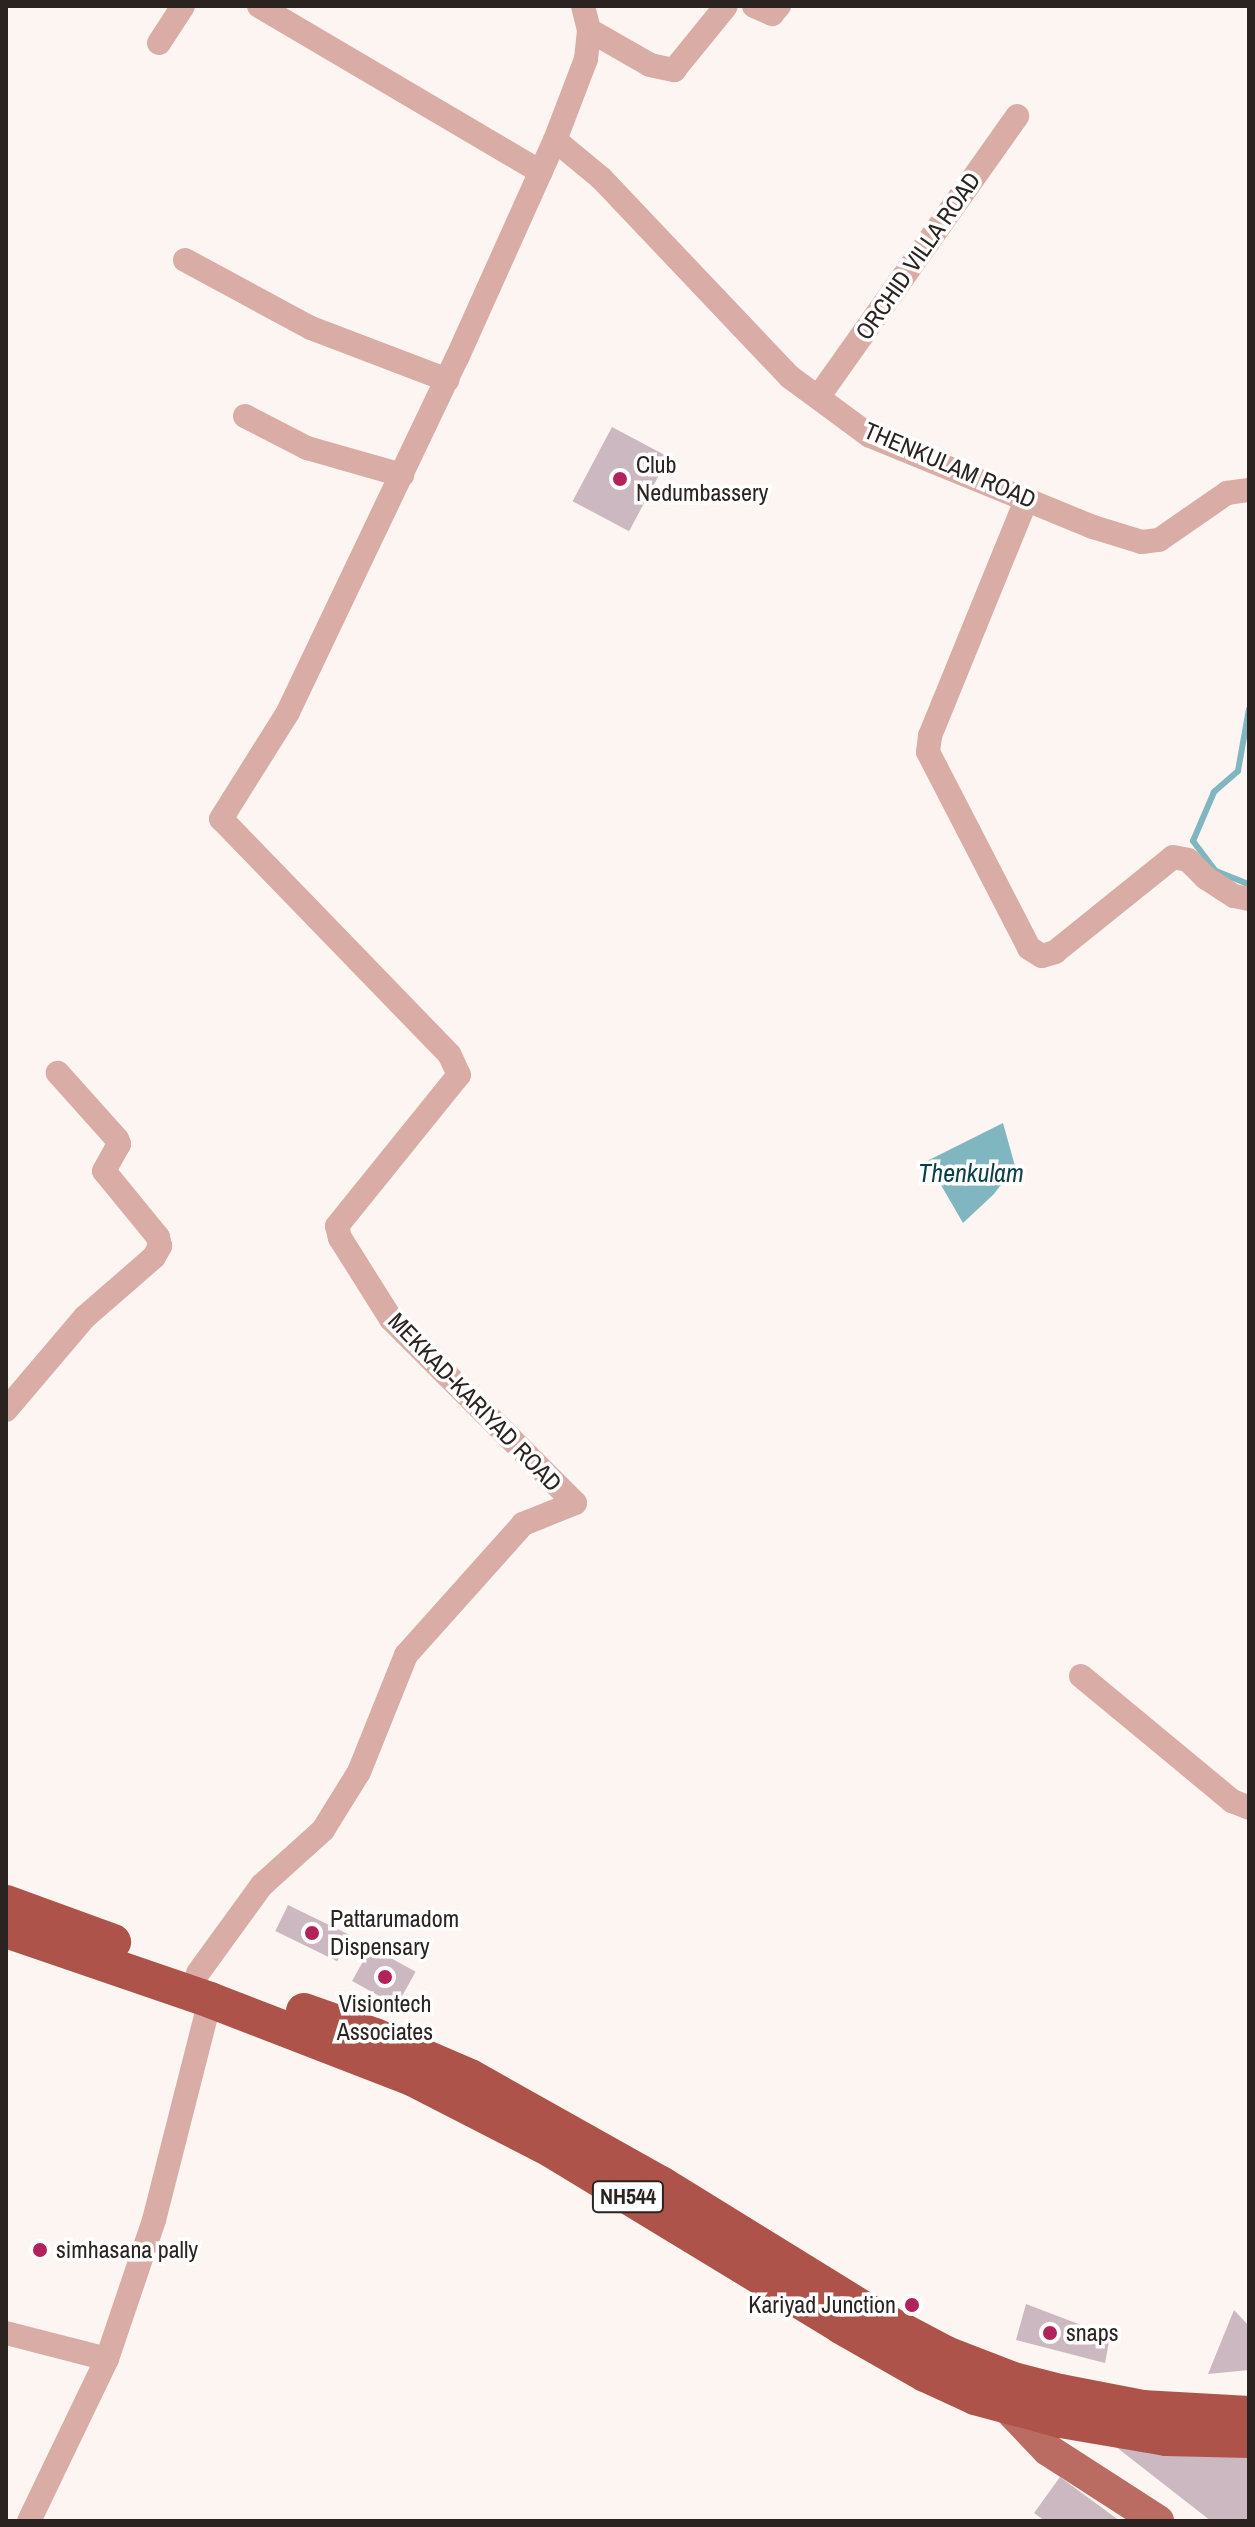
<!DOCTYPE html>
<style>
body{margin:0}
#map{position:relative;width:1255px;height:2527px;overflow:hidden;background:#fdf5f2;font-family:"Archivo Narrow",sans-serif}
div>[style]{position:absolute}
.water>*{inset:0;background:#7fb6c0}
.stream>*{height:6px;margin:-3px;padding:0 3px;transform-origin:3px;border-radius:3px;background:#7fb6c0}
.building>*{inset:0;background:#cbb8c0;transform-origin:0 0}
.minor>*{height:24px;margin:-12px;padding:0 12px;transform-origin:12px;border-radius:12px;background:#daaca6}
.major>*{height:32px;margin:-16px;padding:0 16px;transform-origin:16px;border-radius:16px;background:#ba6c62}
.highway>*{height:36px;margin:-18px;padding:0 18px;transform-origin:18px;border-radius:18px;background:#ad5349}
.dots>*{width:22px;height:22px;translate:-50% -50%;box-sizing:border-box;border:4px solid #fff;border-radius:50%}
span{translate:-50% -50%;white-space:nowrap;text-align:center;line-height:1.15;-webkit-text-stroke:7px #fff;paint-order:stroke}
.shield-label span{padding:2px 6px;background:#fff;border:2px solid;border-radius:6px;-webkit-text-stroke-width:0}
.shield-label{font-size:22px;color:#2a2320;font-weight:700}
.street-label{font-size:24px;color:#2a2320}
.poi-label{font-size:24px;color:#2a2320}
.left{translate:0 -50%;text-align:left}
.right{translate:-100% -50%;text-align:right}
.water-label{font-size:26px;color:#093f47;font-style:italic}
.frame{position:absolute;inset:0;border:8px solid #2a2320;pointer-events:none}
</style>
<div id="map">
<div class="water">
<div style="clip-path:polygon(1003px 1123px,1015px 1166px,994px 1194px,963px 1223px,927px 1161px)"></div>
</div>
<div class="stream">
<div style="left:1249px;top:709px;width:63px;rotate:100.1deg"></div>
<div style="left:1238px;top:771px;width:32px;rotate:139deg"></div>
<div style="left:1214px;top:792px;width:53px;rotate:113.2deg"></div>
<div style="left:1193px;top:841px;width:38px;rotate:53deg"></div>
<div style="left:1216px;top:871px;width:35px;rotate:22deg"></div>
</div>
<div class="building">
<div style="left:612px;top:427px;width:64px;height:84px;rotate:28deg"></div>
<div style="left:288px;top:1905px;width:69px;height:29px;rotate:26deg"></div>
<div style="left:371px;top:1947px;width:51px;height:39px;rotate:29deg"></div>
<div style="clip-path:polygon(1026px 2304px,1110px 2336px,1105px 2363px,1016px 2340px)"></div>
<div style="clip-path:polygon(1234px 2310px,1249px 2326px,1249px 2370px,1208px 2374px)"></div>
<div style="clip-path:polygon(1111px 2443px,1249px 2450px,1249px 2521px,1211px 2521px)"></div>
<div style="clip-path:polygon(1060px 2477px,1120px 2521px,1045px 2521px,1034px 2513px)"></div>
</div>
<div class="minor">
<div style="left:259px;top:6px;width:327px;rotate:30.5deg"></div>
<div style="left:754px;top:6px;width:20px;rotate:24deg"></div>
<div style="left:772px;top:14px;width:11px;rotate:-49deg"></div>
<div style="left:589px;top:30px;width:70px;rotate:29.8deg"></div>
<div style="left:650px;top:65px;width:25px;rotate:12deg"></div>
<div style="left:674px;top:70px;width:82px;rotate:-50.9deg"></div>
<div style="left:159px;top:43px;width:44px;rotate:-57deg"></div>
<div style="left:555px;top:140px;width:60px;rotate:39.6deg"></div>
<div style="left:601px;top:178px;width:274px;rotate:46.5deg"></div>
<div style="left:790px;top:377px;width:99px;rotate:36.4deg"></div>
<div style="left:870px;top:436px;width:241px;rotate:22.2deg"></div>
<div style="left:1093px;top:527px;width:51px;rotate:17deg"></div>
<div style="left:1142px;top:542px;width:17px;rotate:-7deg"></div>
<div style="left:1159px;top:540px;width:83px;rotate:-34.7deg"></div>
<div style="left:1227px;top:493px;width:22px;rotate:-8deg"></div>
<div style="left:185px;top:260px;width:143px;rotate:28.4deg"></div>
<div style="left:311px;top:328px;width:146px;rotate:20.9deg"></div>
<div style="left:819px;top:396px;width:343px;rotate:-54.7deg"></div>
<div style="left:245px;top:416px;width:70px;rotate:27.3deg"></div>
<div style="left:307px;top:448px;width:99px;rotate:15.9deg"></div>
<div style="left:1027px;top:498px;width:257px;rotate:112.2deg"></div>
<div style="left:930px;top:736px;width:16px;rotate:97deg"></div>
<div style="left:928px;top:752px;width:220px;rotate:62.7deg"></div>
<div style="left:1029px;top:948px;width:15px;rotate:32deg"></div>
<div style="left:1042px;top:956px;width:14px;rotate:-17deg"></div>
<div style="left:1055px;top:952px;width:151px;rotate:-38.8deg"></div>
<div style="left:1173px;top:857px;width:15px;rotate:11deg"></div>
<div style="left:1188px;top:860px;width:25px;rotate:45deg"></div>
<div style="left:1206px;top:878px;width:33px;rotate:33deg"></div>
<div style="left:1234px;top:896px;width:15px;rotate:11deg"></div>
<div style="left:6px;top:1410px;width:122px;rotate:-49.7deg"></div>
<div style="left:85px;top:1317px;width:91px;rotate:-41deg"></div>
<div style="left:154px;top:1257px;width:13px;rotate:-61deg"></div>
<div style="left:160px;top:1246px;width:9px;rotate:-103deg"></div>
<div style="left:158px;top:1237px;width:85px;rotate:-129.3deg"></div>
<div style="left:104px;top:1171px;width:31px;rotate:-61deg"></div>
<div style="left:119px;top:1144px;width:5px;rotate:-112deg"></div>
<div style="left:117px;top:1139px;width:89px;rotate:-131.8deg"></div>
<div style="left:1081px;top:1676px;width:196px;rotate:39.6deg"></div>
<div style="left:1232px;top:1801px;width:18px;rotate:22deg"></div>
<div style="left:198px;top:1973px;width:109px;rotate:-54deg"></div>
<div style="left:262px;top:1885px;width:82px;rotate:-42deg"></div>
<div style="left:323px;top:1830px;width:68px;rotate:-58.2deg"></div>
<div style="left:359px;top:1772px;width:126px;rotate:-68.1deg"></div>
<div style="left:406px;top:1655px;width:176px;rotate:-48.2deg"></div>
<div style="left:523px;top:1524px;width:56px;rotate:-22deg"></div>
<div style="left:575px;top:1503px;width:260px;rotate:-135deg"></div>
<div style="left:391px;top:1319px;width:96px;rotate:-122.2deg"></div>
<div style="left:340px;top:1238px;width:12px;rotate:-104deg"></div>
<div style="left:337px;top:1226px;width:194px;rotate:-51.1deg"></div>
<div style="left:459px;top:1075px;width:23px;rotate:-115deg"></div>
<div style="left:449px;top:1054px;width:327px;rotate:-134.1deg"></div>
<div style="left:221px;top:819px;width:126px;rotate:-57.9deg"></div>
<div style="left:288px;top:712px;width:392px;rotate:-64.5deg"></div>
<div style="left:457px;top:358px;width:244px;rotate:-65.8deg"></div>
<div style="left:557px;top:135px;width:81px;rotate:-69.1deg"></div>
<div style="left:586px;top:59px;width:29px;rotate:-84deg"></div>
<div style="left:589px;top:30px;width:25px;rotate:-104deg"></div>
<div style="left:6px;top:2333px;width:104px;rotate:14.4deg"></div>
<div style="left:29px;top:2521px;width:180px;rotate:-64.3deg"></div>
<div style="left:107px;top:2359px;width:147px;rotate:-71.3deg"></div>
<div style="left:154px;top:2220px;width:227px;rotate:-75.7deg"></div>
</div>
<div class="major">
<div style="left:1005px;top:2405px;width:62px;rotate:46.3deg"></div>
<div style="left:1048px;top:2450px;width:131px;rotate:32.8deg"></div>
</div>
<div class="highway">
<div style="left:6px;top:1903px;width:114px;rotate:20deg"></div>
<div style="left:6px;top:1930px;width:216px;rotate:18.9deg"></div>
<div style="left:210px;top:2000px;width:217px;rotate:21.1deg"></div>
<div style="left:412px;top:2078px;width:157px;rotate:27.2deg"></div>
<div style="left:552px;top:2150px;width:338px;rotate:31.3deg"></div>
<div style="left:841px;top:2326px;width:97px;rotate:29.7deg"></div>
<div style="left:925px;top:2374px;width:55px;rotate:24.7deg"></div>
<div style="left:975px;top:2397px;width:89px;rotate:15deg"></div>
<div style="left:1061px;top:2420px;width:107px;rotate:9.7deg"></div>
<div style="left:1166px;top:2438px;width:83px;rotate:1.4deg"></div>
<div style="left:304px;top:2011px;width:75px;rotate:19.4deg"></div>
<div style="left:375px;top:2036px;width:103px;rotate:23.3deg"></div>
<div style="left:470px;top:2077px;width:219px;rotate:29.3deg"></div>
<div style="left:661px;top:2184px;width:255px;rotate:31.7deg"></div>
<div style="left:878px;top:2318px;width:77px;rotate:27.9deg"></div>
<div style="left:946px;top:2354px;width:72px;rotate:21.2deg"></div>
<div style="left:1013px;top:2380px;width:49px;rotate:14.3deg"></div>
<div style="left:1060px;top:2392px;width:84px;rotate:11deg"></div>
<div style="left:1142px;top:2408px;width:107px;rotate:3.2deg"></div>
</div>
<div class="dots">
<div style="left:620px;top:479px;background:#b1235a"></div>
<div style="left:312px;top:1933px;background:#b1235a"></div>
<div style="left:385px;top:1977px;background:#b1235a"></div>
<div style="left:40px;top:2250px;background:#b1235a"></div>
<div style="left:912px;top:2305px;background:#b1235a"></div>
<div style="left:1050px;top:2333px;background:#b1235a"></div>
</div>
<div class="shield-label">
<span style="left:628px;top:2197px">NH544</span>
</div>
<div class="street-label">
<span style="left:918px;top:256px;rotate:-55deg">ORCHID VILLA ROAD</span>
<span style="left:950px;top:465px;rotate:23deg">THENKULAM ROAD</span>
<span style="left:475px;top:1402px;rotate:46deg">MEKKAD-KARIYAD ROAD</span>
</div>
<div class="poi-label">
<span class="left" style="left:636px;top:479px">Club<br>Nedumbassery</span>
<span class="left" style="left:330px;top:1933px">Pattarumadom<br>Dispensary</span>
<span style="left:385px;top:2018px">Visiontech<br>Associates</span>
<span class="left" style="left:56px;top:2250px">simhasana pally</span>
<span class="right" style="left:896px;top:2305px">Kariyad Junction</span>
<span class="left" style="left:1066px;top:2333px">snaps</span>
</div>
<div class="water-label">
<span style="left:971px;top:1173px">Thenkulam</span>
</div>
<div class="frame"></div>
</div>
